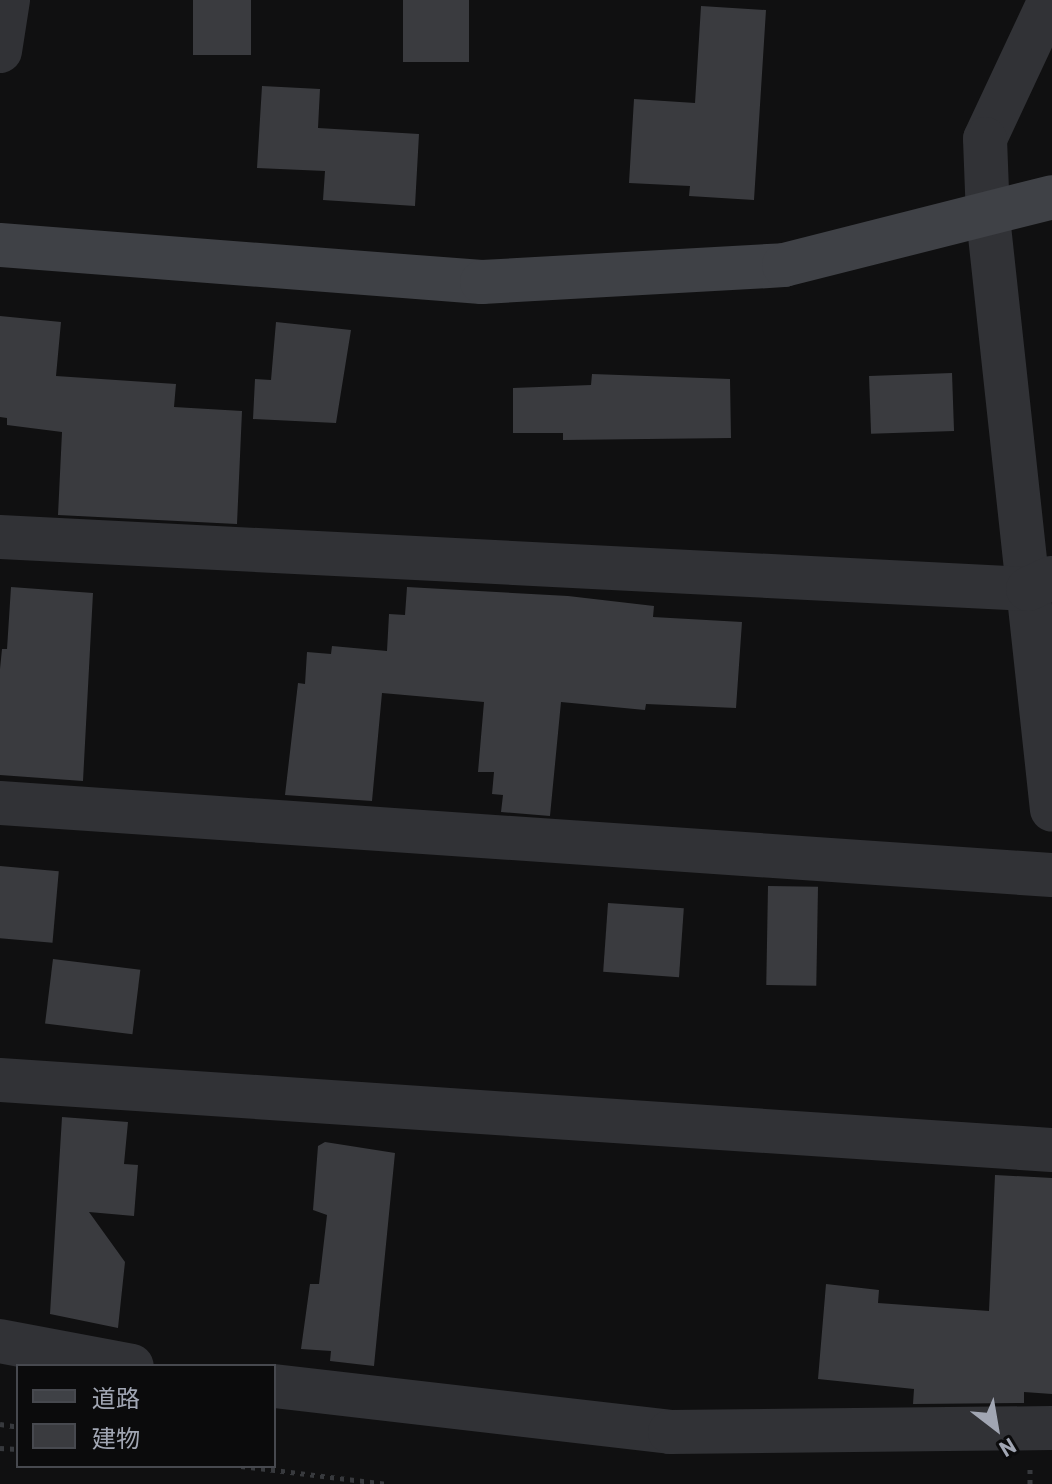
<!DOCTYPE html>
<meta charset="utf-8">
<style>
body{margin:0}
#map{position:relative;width:1052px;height:1484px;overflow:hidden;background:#101011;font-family:Barlow,"Noto Sans JP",sans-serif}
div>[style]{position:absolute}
.building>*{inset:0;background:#3a3b3f;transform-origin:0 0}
.path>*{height:5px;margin-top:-2.5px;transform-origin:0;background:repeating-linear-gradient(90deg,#37393d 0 4px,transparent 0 10px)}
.street>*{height:44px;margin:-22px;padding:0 22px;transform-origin:22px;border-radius:22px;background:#313236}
.secondary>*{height:44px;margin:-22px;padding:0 22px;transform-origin:22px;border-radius:22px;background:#3f4146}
span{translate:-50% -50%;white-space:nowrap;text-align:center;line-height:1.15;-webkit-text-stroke:6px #0b0b0c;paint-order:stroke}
.legend{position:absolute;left:16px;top:1364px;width:260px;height:104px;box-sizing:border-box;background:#0b0b0c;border:2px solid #47494f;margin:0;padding:10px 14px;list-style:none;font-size:24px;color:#a1a6b3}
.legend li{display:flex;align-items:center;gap:16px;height:40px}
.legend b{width:40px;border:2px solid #47494f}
.north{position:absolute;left:956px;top:1388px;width:80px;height:80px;-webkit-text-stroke:6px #0b0b0c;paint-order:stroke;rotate:149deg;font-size:22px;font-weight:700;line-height:32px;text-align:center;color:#a1a6b3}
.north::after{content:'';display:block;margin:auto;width:28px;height:36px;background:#a1a6b3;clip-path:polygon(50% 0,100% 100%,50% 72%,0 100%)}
</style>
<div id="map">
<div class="building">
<div style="left:193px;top:0;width:58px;height:55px"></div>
<div style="left:403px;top:0;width:66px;height:62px"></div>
<div style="clip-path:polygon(701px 6px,766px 10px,754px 200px,689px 196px,690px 186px,629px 183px,634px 99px,695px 103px)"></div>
<div style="clip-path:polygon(262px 86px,320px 89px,318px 128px,419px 134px,415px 206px,323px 200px,325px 171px,257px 168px)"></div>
<div style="clip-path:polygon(0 316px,61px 322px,56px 376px,176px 384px,174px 407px,242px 411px,237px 524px,58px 515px,62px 432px,7px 425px,7px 418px,0 417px)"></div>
<div style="clip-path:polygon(276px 322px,351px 330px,336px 423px,253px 419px,255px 379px,271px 380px)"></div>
<div style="left:952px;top:373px;width:58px;height:83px;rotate:88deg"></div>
<div style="clip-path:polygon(592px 374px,730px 379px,731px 438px,563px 440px,563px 433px,513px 433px,513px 388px,591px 385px)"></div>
<div style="clip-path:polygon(11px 587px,93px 593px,83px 781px,0 775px,0 669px,2px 649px,7px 649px)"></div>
<div style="clip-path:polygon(407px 587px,568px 596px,654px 606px,653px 617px,742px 622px,736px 708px,646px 704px,645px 710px,561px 702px,550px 816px,501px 812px,503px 795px,492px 794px,494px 772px,478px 772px,484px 702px,382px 693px,372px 801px,285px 795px,298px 683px,305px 684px,307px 652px,331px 654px,332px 646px,387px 651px,389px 614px,405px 615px)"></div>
<div style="left:0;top:866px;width:59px;height:72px;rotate:5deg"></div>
<div style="left:768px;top:886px;width:50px;height:99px;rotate:1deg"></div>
<div style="left:608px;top:903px;width:76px;height:69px;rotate:4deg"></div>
<div style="left:53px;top:959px;width:88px;height:65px;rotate:7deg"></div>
<div style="clip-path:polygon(62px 1117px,128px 1122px,124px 1164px,138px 1165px,134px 1216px,89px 1212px,125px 1262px,118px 1328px,50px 1314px)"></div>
<div style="clip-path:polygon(325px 1142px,395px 1153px,374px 1366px,330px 1361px,331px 1351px,301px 1349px,310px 1284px,319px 1284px,327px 1215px,313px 1210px,318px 1146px)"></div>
<div style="clip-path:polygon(995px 1175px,1052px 1178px,1052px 1394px,1024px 1392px,1024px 1403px,913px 1404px,914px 1389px,818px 1379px,826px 1284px,879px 1290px,878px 1303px,989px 1311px)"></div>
</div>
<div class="path">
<div style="left:0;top:1424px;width:18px;rotate:9deg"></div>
<div style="left:0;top:1448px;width:18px;rotate:3deg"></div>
<div style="left:241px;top:1466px;width:147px;rotate:7deg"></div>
<div style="left:1030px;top:1469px;width:15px;rotate:90deg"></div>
</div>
<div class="street">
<div style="left:1050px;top:0;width:153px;rotate:115.1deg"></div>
<div style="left:985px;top:139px;width:78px;rotate:87.8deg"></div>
<div style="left:988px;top:217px;width:596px;rotate:83.84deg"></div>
<div style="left:0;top:51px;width:52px;rotate:-81.1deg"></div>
<div style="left:0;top:537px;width:1029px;rotate:2.9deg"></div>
<div style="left:1028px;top:589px;width:26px;rotate:-25deg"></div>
<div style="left:0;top:803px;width:1054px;rotate:3.92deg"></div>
<div style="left:0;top:1080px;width:1054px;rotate:3.81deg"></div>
<div style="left:0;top:1341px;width:134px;rotate:10.7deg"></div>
<div style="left:274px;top:1386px;width:399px;rotate:6.6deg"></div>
<div style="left:670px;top:1432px;width:382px;rotate:-0.6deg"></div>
</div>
<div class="secondary">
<div style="left:0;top:245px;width:483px;rotate:4.4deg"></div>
<div style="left:482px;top:282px;width:302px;rotate:-3.2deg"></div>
<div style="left:784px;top:265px;width:276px;rotate:-14.2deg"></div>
</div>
<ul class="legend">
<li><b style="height:10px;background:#3f4146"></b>道路</li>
<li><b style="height:22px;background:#3a3b3f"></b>建物</li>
</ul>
<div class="north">N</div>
</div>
